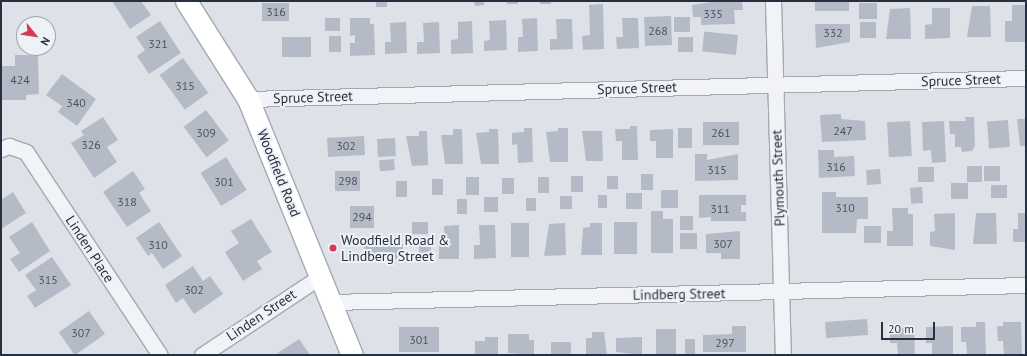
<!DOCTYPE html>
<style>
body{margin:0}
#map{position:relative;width:1027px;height:356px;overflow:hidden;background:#dee2e8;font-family:"PT Sans",sans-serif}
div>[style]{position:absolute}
.building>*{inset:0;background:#b5bbc6;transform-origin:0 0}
.roads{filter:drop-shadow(1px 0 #a3a9b2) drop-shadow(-1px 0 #a3a9b2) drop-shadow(0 1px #a3a9b2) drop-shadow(0 -1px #a3a9b2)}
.street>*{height:15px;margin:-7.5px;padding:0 7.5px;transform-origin:7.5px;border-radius:7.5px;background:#f1f3f7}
.secondary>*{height:21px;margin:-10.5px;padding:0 10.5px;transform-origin:10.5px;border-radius:10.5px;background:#fff}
.dots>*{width:11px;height:11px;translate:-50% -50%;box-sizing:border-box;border:2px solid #eef1f6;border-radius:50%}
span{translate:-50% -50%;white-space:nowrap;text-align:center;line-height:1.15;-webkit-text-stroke:4px #eef1f6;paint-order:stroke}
.number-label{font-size:12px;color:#4a5362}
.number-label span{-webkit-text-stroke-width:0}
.street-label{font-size:14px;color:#273040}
.poi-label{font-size:14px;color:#273040}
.left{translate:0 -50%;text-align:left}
.frame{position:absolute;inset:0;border:2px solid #273040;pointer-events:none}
.north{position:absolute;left:16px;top:16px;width:40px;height:40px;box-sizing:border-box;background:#eef1f6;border:1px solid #9ea4ad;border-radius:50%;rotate:120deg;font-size:11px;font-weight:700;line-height:16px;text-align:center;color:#273040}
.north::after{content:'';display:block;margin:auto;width:14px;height:18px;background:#d43c55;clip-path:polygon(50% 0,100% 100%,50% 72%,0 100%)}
.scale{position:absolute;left:881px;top:322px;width:54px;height:18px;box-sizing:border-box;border:2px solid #273040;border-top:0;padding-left:5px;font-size:12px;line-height:14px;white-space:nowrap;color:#273040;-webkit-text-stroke:3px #eef1f6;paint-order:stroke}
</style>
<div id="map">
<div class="building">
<div style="clip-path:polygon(112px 1px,141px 1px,151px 15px,130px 29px)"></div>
<div style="left:376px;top:1px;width:11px;height:6px"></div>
<div style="clip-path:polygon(474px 1px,484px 1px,484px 5px,475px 6px)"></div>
<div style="left:507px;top:1px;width:11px;height:3px"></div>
<div style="left:540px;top:1px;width:11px;height:3px"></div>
<div style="clip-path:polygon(718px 1px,742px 1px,743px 10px,734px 10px,735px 24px,701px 25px,701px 17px,693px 17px,692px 5px)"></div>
<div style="left:815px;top:1px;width:34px;height:10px"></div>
<div style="left:262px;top:3px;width:27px;height:18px"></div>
<div style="left:877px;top:3px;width:16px;height:18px;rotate:90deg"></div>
<div style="clip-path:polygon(603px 4px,604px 49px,583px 50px,582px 36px,590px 35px,589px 5px)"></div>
<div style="clip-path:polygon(1012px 5px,1026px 5px,1026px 42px,1005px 42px,1005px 21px,1012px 21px)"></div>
<div style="clip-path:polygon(972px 6px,990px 6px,991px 37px,967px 37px)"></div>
<div style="clip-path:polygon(910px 8px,911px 39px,886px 39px,890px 9px)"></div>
<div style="clip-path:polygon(932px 8px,950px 8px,950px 38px,925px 39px,925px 25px,932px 24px)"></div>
<div style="left:671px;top:16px;width:29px;height:27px;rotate:88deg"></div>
<div style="left:674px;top:17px;width:16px;height:15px"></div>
<div style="left:325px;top:18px;width:15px;height:13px"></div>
<div style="clip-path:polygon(350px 18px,370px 18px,370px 24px,374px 24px,375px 55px,350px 56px,350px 43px,355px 43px,355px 35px,350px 36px)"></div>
<div style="clip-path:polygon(537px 18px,538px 51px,518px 52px,518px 37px,523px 37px,522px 19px)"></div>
<div style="clip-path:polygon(622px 18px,638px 18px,639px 48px,617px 49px,616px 37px,623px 37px)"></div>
<div style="clip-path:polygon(556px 19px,572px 19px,573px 49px,550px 50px,550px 39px,557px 39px)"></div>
<div style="clip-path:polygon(506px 20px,507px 50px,484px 51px,484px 41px,490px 40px,489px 21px)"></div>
<div style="clip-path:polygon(160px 21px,181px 53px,149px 74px,137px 56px,145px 50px,136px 37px)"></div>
<div style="clip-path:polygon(472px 21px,473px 53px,451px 54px,451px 40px,458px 39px,458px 22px)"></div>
<div style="clip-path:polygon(406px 22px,407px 53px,385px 54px,385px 42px,391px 42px,390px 23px)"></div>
<div style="clip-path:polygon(439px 22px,440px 53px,417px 54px,417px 42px,424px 42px,423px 23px)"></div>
<div style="left:876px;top:22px;width:16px;height:16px;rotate:90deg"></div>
<div style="clip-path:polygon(815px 24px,850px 24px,850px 42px,816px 48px)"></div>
<div style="left:738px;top:35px;width:20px;height:34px;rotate:96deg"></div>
<div style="left:329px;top:36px;width:12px;height:16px"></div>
<div style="left:282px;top:37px;width:29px;height:20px"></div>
<div style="left:678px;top:37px;width:15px;height:15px"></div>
<div style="clip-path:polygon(15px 55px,38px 55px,39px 94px,26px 95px,26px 100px,1px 100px,1px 66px,15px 66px)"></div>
<div style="left:183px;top:58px;width:43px;height:29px;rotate:54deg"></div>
<div style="clip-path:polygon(62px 74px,96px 99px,77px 126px,58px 112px,62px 106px,46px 95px)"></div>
<div style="left:206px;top:110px;width:38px;height:28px;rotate:53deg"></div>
<div style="clip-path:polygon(841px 114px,841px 119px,865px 121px,866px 140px,822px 142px,820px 115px)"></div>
<div style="clip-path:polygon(103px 117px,118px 140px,107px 147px,117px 162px,94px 178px,71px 143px,84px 135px,81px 131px)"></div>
<div style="clip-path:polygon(965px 117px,974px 117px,975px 146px,972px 151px,962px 152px,961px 147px,955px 147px,955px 134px,950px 134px,949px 121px,966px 121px)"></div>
<div style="clip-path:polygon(1017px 119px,1026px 119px,1026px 146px,1020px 146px)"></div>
<div style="left:1008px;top:120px;width:27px;height:21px;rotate:86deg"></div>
<div style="left:910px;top:121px;width:35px;height:23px;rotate:87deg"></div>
<div style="clip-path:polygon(944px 121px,946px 162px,932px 163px,931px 150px,923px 151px,922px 122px)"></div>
<div style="left:703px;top:122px;width:36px;height:23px"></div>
<div style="clip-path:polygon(630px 126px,637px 126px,638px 160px,622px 160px,622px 141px,616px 141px,615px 129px,630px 129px)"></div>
<div style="clip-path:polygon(524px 128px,532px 128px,533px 162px,518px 163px,517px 144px,512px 145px,512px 133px,524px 132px)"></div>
<div style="clip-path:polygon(558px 128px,568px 128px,568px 162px,550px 162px,546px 132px,558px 131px)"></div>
<div style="left:692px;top:128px;width:20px;height:14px;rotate:90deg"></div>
<div style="clip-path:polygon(453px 129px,462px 129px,463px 164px,445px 164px,441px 135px,453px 135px)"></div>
<div style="clip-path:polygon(489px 129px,498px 129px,499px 164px,481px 164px,476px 133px,489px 132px)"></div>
<div style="clip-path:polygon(673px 129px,673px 158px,656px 158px,656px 141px,650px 141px,650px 130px)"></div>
<div style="clip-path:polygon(419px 131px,427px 131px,428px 165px,412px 166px,406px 136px,419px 136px)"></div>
<div style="clip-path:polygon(582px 131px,602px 131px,603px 161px,586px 161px)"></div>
<div style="left:364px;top:136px;width:19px;height:37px;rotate:87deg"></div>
<div style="left:395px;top:138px;width:18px;height:18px;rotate:87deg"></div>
<div style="clip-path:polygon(818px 150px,834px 150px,834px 157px,854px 156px,855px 176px,819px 178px)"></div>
<div style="clip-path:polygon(695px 154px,707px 154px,707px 160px,738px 154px,738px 180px,695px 181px)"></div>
<div style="left:226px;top:157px;width:39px;height:30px;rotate:58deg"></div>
<div style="left:394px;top:159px;width:11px;height:15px;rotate:85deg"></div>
<div style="left:982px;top:166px;width:16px;height:15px;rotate:90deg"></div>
<div style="left:984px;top:166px;width:16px;height:15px"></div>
<div style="left:934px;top:167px;width:15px;height:16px;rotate:90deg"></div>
<div style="left:880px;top:169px;width:15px;height:14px;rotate:86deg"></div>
<div style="clip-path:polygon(133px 171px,145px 189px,139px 193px,151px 211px,127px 227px,103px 192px)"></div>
<div style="left:335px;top:171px;width:25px;height:20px"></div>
<div style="left:641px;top:174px;width:12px;height:16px"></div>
<div style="left:571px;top:176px;width:12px;height:16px"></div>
<div style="left:607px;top:176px;width:11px;height:13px"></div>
<div style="left:466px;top:177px;width:13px;height:18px"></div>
<div style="left:538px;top:177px;width:11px;height:16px"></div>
<div style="left:514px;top:178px;width:16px;height:12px;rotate:90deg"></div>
<div style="left:443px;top:179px;width:16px;height:11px;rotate:90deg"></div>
<div style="left:396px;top:181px;width:11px;height:16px"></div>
<div style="left:968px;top:183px;width:16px;height:17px;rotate:90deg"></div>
<div style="left:1007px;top:185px;width:13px;height:16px;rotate:90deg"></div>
<div style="left:922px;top:187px;width:16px;height:12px;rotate:86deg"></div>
<div style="left:661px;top:190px;width:17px;height:18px"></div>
<div style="clip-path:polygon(13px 192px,26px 213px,1px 229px,1px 200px)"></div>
<div style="clip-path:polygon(822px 192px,836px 192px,836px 197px,868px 197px,868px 219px,857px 219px,856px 233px,822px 233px)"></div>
<div style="left:642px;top:193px;width:16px;height:16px;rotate:90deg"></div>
<div style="left:598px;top:195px;width:9px;height:13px"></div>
<div style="clip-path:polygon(699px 195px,746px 195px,746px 205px,741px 205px,741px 212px,746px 212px,746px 221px,711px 221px,711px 217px,699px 218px)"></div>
<div style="left:560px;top:196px;width:12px;height:13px"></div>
<div style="left:484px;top:197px;width:14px;height:15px"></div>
<div style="left:526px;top:198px;width:10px;height:13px"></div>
<div style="left:457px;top:199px;width:10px;height:15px"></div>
<div style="left:350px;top:206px;width:24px;height:22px"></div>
<div style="clip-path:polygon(892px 208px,908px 208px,908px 214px,913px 214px,913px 246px,887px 246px,887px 231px,893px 231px)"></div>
<div style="clip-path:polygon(651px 211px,663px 211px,663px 219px,673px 219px,673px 253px,651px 253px)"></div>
<div style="clip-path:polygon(955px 213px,955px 250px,930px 246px,930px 232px,935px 231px,934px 214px)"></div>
<div style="clip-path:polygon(976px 213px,996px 213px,997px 244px,973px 244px)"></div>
<div style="clip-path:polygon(1018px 213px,1026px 213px,1026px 242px,1013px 242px,1013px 229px,1018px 229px)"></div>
<div style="left:680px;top:216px;width:13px;height:14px"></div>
<div style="clip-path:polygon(251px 219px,272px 252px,257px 261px,262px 269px,243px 281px,225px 252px,239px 243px,231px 231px)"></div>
<div style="clip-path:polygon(32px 222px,50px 251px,19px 272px,10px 259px,20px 253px,9px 237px)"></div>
<div style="clip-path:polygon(159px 222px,182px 256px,163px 269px,152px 253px,148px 256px,136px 238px)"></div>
<div style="left:412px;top:222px;width:16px;height:12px"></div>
<div style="left:637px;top:222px;width:32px;height:23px;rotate:90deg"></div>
<div style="left:529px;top:223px;width:34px;height:18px;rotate:90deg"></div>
<div style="clip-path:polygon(565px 223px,566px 255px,544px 256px,549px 224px)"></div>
<div style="clip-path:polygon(590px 223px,602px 223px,602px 255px,581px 255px,583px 228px,590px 227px)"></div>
<div style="clip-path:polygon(459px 225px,459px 259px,439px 259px,439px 246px,445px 246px,444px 226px)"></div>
<div style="clip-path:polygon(479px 225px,495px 225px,496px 258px,474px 259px,474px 245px,480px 245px)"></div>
<div style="left:864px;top:226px;width:17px;height:17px"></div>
<div style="clip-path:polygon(740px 231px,740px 259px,721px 259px,721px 253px,706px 253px,706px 234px)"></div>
<div style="left:697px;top:233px;width:16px;height:17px;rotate:90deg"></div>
<div style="left:419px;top:240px;width:12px;height:17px"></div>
<div style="clip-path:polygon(363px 241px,403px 244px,403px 259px,366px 261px)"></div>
<div style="clip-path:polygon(52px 257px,71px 285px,35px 308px,27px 296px,36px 290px,25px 275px)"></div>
<div style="clip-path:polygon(193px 266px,203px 281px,210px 276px,223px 294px,194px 314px,183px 298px,176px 303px,165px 285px)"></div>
<div style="left:89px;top:311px;width:28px;height:37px;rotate:55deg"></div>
<div style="left:867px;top:319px;width:16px;height:42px;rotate:86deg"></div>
<div style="clip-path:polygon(976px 322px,985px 322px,986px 355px,967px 355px,966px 342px,961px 342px,961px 327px,976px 327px)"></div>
<div style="clip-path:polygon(1003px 322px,1021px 322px,1022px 355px,1004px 355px,1003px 341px,998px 341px,997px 326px,1003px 326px)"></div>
<div style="clip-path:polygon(732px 326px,746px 326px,746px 352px,703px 352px,703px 335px,732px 334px)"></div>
<div style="clip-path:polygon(953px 326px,953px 355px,932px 355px,932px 343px,926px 343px,926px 327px)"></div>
<div style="left:399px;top:327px;width:40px;height:25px"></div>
<div style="clip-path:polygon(914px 327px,915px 355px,898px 355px,897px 343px,890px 343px,890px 329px)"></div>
<div style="left:676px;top:329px;width:26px;height:20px;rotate:90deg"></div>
<div style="clip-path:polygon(592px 332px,604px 332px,607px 355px,586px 355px,586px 338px,592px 338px)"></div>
<div style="clip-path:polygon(508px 334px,529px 334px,529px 340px,534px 340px,534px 355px,508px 353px)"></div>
<div style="clip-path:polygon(485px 337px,498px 337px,498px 355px,475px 355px,475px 341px,485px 341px)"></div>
<div style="clip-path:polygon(642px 337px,642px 355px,616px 352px,616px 338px)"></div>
<div style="clip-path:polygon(299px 339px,310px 355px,275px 355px)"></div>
<div style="left:685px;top:339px;width:10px;height:16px"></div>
<div style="left:551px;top:342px;width:20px;height:13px"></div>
</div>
<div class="roads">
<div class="street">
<div style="left:773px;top:1px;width:354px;rotate:88.4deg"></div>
<div style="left:248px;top:99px;width:778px;rotate:-1.55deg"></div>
<div style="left:1px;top:149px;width:9px;rotate:-21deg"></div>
<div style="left:9px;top:146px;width:18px;rotate:19deg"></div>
<div style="left:26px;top:152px;width:243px;rotate:56.6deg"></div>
<div style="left:331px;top:302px;width:695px;rotate:-1.4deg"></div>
<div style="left:202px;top:355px;width:143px;rotate:-33.6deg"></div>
</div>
<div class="secondary">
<div style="left:186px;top:1px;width:116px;rotate:57.7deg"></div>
<div style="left:248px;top:99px;width:276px;rotate:67.9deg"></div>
</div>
</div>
<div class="dots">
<div style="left:333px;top:248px;background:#d43c55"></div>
</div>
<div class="number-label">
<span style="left:276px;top:12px">316</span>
<span style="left:713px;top:14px">335</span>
<span style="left:658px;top:31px">268</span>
<span style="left:833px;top:33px">332</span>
<span style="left:158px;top:44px">321</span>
<span style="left:20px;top:80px">424</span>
<span style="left:185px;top:86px">315</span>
<span style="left:76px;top:103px">340</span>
<span style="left:843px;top:131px">247</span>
<span style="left:206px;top:133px">309</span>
<span style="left:721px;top:133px">261</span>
<span style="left:91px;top:145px">326</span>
<span style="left:346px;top:146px">302</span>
<span style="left:836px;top:167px">316</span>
<span style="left:717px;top:170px">315</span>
<span style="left:348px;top:181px">298</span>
<span style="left:224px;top:182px">301</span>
<span style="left:127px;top:202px">318</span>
<span style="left:845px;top:208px">310</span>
<span style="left:720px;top:209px">311</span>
<span style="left:362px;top:217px">294</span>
<span style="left:723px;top:244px">307</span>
<span style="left:158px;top:245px">310</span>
<span style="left:48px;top:280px">315</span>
<span style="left:194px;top:290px">302</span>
<span style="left:81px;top:333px">307</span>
<span style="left:419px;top:340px">301</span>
<span style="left:725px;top:343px">297</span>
</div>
<div class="street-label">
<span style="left:961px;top:80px;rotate:-2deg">Spruce Street</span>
<span style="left:637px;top:88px;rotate:-2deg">Spruce Street</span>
<span style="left:313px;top:97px;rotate:-2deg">Spruce Street</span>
<span style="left:279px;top:173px;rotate:68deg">Woodfield Road</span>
<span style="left:778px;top:178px;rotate:-92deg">Plymouth Street</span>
<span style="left:90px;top:249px;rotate:57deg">Linden Place</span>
<span style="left:679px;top:294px;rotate:-1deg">Lindberg Street</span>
<span style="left:261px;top:315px;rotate:-34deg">Linden Street</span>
</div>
<div class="poi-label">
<span class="left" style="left:341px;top:248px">Woodfield Road &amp;<br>Lindberg Street</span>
</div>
<div class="frame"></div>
<div class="north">N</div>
<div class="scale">20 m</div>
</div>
